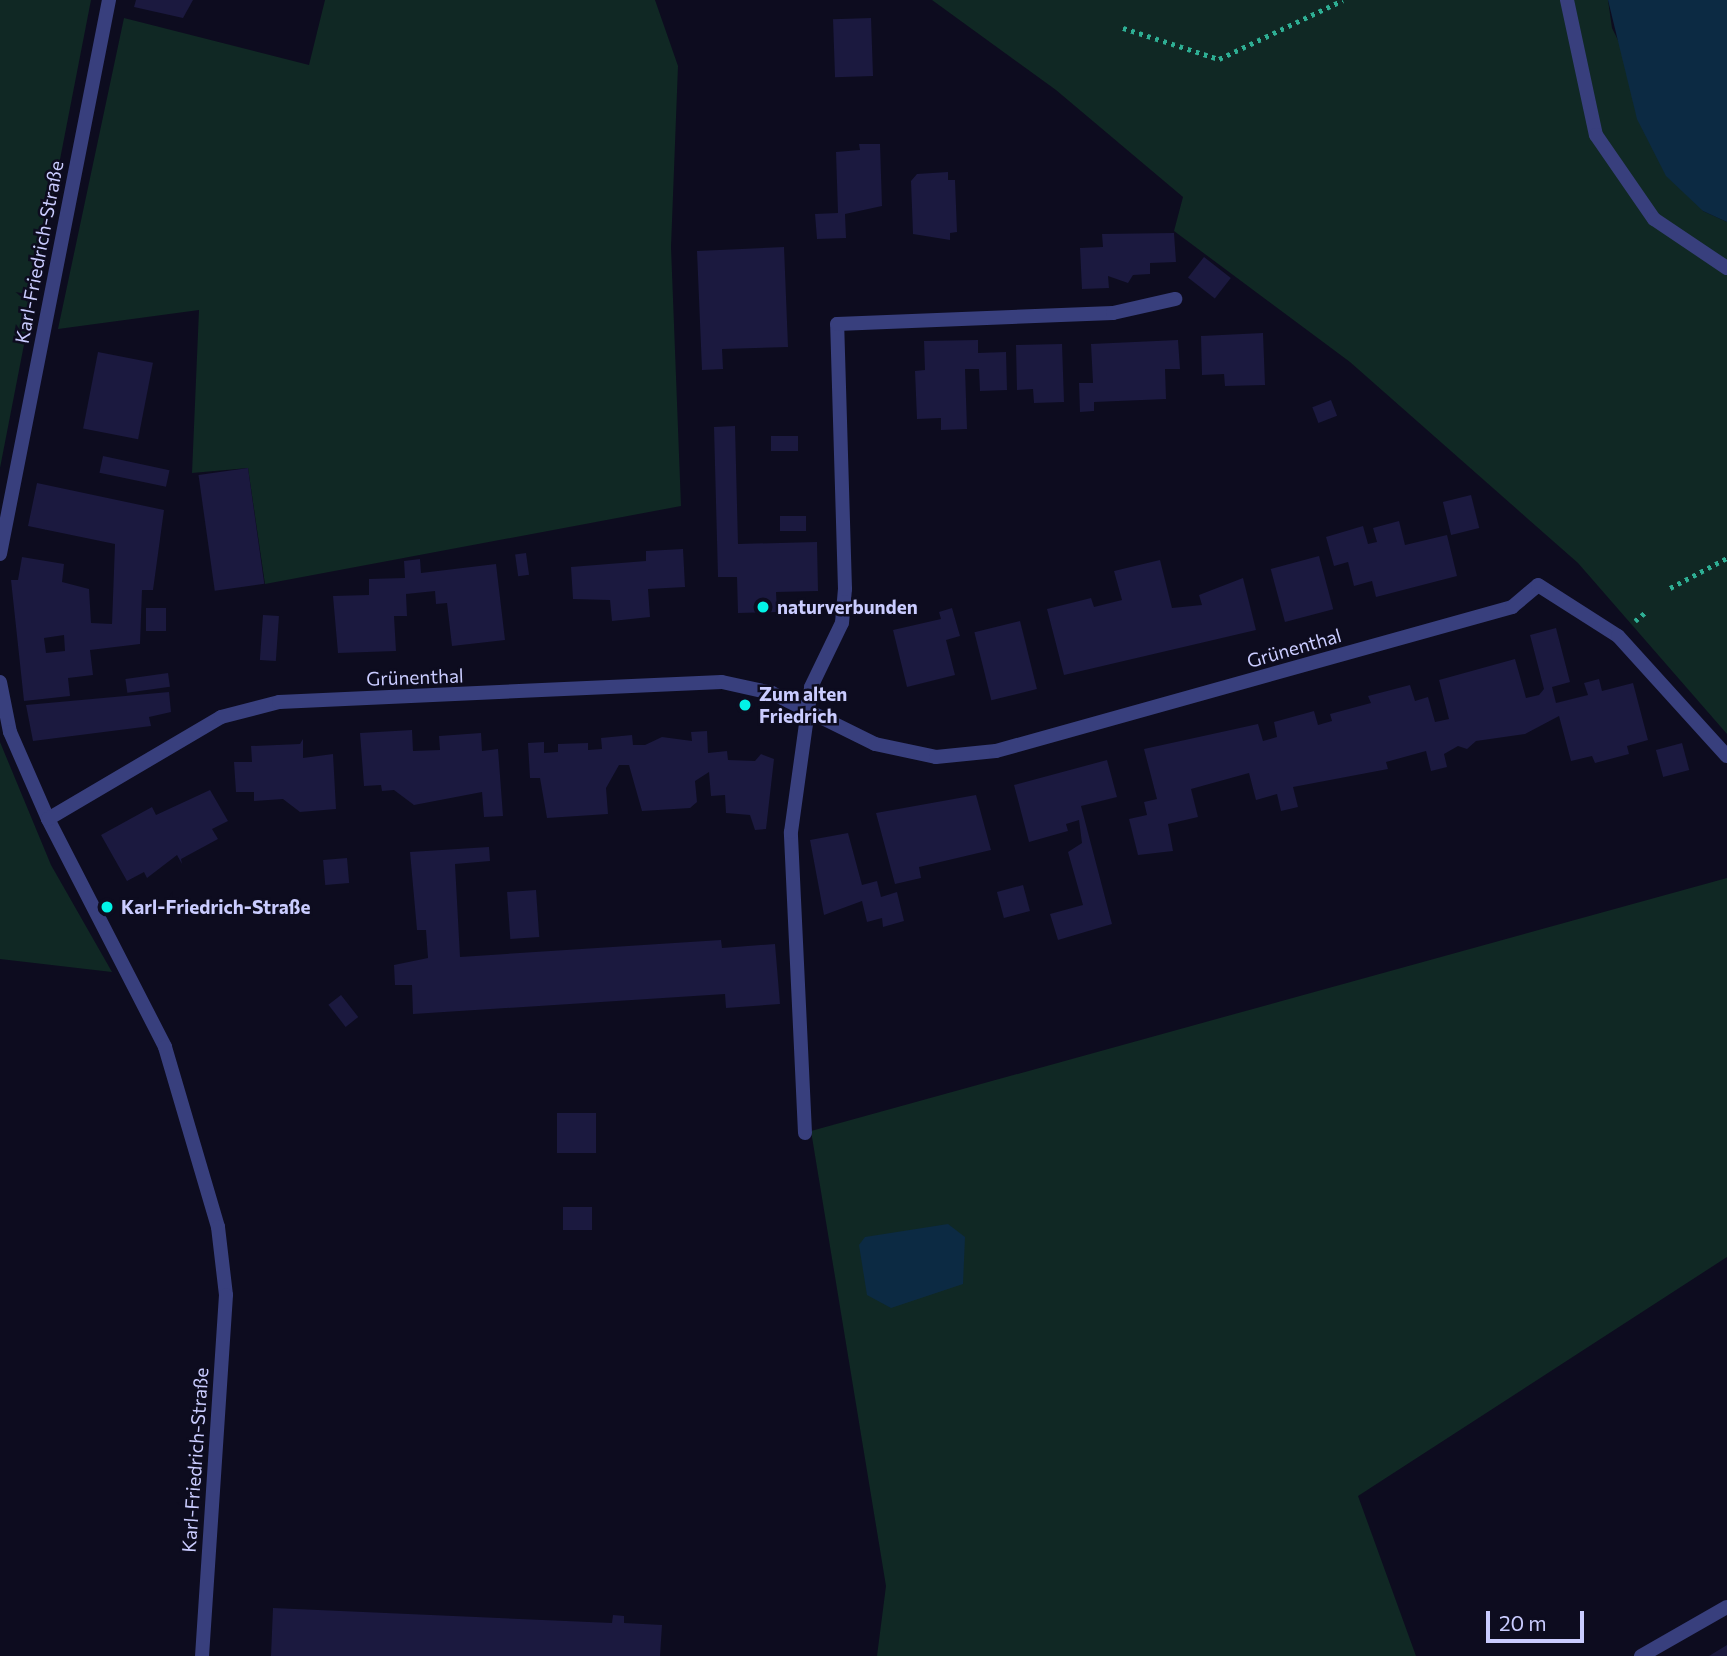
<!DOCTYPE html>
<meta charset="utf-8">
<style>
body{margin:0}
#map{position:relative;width:1727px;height:1656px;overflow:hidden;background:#0d0c1f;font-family:Commissioner,sans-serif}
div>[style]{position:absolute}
.green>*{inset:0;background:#102824}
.water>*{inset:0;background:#0c2a43}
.building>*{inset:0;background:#1b193f;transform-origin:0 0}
.path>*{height:4.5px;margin-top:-2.25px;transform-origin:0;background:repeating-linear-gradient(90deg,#2eaf94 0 3.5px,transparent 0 8.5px)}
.lane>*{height:14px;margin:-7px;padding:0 7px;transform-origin:7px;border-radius:7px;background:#383f7d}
.street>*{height:14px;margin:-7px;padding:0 7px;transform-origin:7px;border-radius:7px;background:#383f7d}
.dots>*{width:19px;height:19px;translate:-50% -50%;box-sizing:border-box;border:4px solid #0d0c1f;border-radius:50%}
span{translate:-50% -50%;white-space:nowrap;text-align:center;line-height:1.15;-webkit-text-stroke:5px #0d0c1f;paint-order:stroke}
.street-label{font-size:19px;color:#caccff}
.poi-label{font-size:19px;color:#caccff;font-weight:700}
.left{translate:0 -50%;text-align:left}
.scale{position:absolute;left:1486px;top:1611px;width:98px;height:32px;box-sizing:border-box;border:4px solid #caccff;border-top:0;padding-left:9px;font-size:21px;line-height:24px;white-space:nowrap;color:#caccff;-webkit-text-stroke:5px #0d0c1f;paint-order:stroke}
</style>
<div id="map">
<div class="green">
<div style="clip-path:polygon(0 0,91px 0,0 468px)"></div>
<div style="clip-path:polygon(325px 0,655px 0,678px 66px,671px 247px,681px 506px,265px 584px,248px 468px,192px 473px,199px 310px,58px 329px,124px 18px,309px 65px)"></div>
<div style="clip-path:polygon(932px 0,1608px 0,1612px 28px,1703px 211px,1727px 222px,1727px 734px,1578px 563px,1350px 362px,1174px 231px,1183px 197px,1056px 90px)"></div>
<div style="clip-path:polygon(0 742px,51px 865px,112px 972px,0 959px)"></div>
<div style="clip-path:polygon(1727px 878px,1727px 1257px,1358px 1496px,1416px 1656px,877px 1656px,886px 1586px,811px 1131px)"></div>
</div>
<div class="water">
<div style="clip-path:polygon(1608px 0,1727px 0,1727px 222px,1703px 211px,1666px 176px,1637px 119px)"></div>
<div style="clip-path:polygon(948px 1224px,965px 1237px,963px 1284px,891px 1308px,867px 1295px,859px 1245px,865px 1237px)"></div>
</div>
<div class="building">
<div style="clip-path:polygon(136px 0,193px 0,183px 18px,134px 7px)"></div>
<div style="left:871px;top:18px;width:58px;height:38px;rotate:88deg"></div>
<div style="clip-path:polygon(859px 144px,880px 144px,882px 206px,845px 214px,846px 238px,817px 239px,815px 214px,838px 213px,836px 152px,860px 150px)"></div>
<div style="clip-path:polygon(948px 172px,948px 180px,955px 180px,957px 232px,950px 233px,950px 240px,913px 234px,911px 181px,917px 174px)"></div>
<div style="clip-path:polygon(1174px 233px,1176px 262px,1150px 263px,1150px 274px,1133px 275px,1128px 283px,1108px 276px,1109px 288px,1082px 289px,1080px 248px,1103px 247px,1102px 234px)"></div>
<div style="clip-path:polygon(784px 247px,788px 347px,722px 349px,723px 369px,702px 370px,697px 251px)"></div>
<div style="left:1204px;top:257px;width:34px;height:26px;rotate:38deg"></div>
<div style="clip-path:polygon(1263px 333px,1265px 385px,1225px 386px,1224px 374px,1202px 375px,1201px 336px)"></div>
<div style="clip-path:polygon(978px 340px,978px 353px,1006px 352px,1007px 390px,980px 391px,979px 369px,965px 369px,967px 429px,941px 430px,941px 418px,917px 419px,915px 371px,925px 370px,924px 341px)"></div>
<div style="clip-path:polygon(1178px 340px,1180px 369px,1165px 369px,1166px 399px,1094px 402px,1094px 411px,1080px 412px,1079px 383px,1093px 383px,1091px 344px)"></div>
<div style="clip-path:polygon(1062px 344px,1064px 402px,1034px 403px,1033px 389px,1017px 390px,1016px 345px)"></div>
<div style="left:98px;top:352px;width:56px;height:78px;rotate:11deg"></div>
<div style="left:1331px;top:400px;width:17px;height:20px;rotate:69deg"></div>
<div style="clip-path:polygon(735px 426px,738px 544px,817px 542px,818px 591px,776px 592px,777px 612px,738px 613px,737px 577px,718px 577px,714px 427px)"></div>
<div style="left:798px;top:436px;width:15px;height:27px;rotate:90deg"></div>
<div style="left:103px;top:456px;width:68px;height:17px;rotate:12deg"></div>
<div style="left:248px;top:468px;width:117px;height:50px;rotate:82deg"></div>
<div style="clip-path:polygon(evenodd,37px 483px,164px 510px,153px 590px,142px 590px,140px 644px,90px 650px,93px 675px,68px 678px,70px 696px,24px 701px,11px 580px,18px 580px,22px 557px,64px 564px,62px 582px,89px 589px,91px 623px,112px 624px,115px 544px,28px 526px,37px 483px,64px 635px,65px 651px,46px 653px,44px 638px,64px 635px)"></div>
<div style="left:1471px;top:495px;width:34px;height:29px;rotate:76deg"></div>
<div style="left:780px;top:516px;width:26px;height:15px"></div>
<div style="clip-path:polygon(1399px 521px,1405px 545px,1447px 535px,1457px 576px,1376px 597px,1372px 581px,1354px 586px,1348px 562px,1334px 566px,1326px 537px,1363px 526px,1368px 544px,1377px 542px,1373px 528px)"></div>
<div style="clip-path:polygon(683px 549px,685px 587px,648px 589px,650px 617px,612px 621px,610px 600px,573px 599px,571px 567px,646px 561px,646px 551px)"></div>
<div style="left:526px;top:553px;width:22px;height:11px;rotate:82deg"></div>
<div style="left:1319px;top:556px;width:55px;height:50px;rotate:75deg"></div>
<div style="clip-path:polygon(420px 559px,421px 573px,496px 564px,505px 640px,452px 646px,447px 603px,436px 604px,435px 591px,406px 594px,407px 616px,394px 616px,396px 651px,338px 653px,333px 596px,369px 595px,369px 579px,405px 578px,404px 561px)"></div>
<div style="clip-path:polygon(1160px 560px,1172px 608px,1202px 605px,1199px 595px,1243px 578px,1256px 630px,1064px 675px,1047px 609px,1091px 598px,1094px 607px,1122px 600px,1114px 571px)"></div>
<div style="left:146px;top:608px;width:20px;height:23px"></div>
<div style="clip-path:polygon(952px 608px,960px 636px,946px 640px,955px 675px,907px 687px,893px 630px,941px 619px,939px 612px)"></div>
<div style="left:263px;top:615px;width:16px;height:45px;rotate:4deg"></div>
<div style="left:1020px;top:621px;width:70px;height:47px;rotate:76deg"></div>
<div style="clip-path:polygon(1556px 628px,1570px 682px,1552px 687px,1556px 703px,1588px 695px,1584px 683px,1599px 679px,1602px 691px,1633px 683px,1648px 740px,1627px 746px,1629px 754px,1595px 763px,1592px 756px,1571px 761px,1559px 716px,1525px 734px,1476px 741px,1467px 749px,1458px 746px,1444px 754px,1447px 767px,1431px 771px,1426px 751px,1386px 762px,1388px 769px,1293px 787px,1298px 807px,1281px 811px,1277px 794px,1256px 800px,1249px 773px,1191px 789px,1198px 817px,1168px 824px,1173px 851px,1138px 855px,1129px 819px,1147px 815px,1144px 802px,1157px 799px,1144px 749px,1258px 724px,1263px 741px,1277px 737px,1274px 722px,1314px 711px,1318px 725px,1332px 721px,1330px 714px,1371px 703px,1368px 696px,1410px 685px,1415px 701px,1428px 697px,1435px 722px,1449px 719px,1439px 680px,1515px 659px,1526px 698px,1539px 695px,1544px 689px,1530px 635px)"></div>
<div style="left:168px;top:673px;width:14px;height:43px;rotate:82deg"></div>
<div style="clip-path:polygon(169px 692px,171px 712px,149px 717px,151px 726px,33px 741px,26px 705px)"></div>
<div style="clip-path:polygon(412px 730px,413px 751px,440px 750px,439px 736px,481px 733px,482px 751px,498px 749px,503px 816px,484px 817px,482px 792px,414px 805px,394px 790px,382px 791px,381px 785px,364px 786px,360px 733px)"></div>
<div style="clip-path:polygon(707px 731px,708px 753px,727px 751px,728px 760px,755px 761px,761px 754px,774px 759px,766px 829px,755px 830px,750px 815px,726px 813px,725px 795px,711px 796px,709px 772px,695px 781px,697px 802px,690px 808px,642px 811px,629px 765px,619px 765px,606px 788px,608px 814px,547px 818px,540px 778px,530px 778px,528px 743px,544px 742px,544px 753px,558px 752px,558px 744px,588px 743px,588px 750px,602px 749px,601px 738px,632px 735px,633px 745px,645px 745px,662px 737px,692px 741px,691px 732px)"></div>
<div style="clip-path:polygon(303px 739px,303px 758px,333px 754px,336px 809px,300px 812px,283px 799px,254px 801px,254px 792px,236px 792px,234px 762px,252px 762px,251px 746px,300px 744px)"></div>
<div style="left:1682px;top:743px;width:28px;height:27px;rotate:75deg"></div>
<div style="clip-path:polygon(1107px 760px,1117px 797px,1081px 806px,1112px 924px,1058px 940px,1050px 914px,1083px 905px,1068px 852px,1082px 843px,1079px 820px,1066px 824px,1068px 831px,1029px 842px,1014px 785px)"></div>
<div style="clip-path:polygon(210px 790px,228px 821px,212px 829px,218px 839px,181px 859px,182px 864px,177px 855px,147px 878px,144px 872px,127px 881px,101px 835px,152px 807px,156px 815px)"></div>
<div style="clip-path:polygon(976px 795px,991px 850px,919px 867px,921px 878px,895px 884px,876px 813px)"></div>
<div style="clip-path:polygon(848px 833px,862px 885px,877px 881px,881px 897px,897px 892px,904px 921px,883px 927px,882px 918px,867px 922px,862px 901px,824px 915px,810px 840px)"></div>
<div style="clip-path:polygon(489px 847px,490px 861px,455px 864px,460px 957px,721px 940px,722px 948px,775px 944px,780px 1004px,726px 1008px,725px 994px,413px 1014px,412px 985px,395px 985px,394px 965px,428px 958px,426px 930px,417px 930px,410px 852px)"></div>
<div style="left:347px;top:858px;width:25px;height:24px;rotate:85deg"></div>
<div style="left:1023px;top:885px;width:27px;height:27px;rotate:75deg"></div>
<div style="left:536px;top:890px;width:47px;height:29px;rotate:86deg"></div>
<div style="left:341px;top:995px;width:28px;height:16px;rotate:52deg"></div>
<div style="left:557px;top:1113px;width:39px;height:40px"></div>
<div style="left:563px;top:1207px;width:29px;height:23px"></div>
<div style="clip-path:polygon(273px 1608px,612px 1623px,613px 1615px,624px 1616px,624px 1623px,662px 1625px,660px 1656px,271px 1656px)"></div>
<div style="clip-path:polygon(1727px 1645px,1727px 1656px,1709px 1656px)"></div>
</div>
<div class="path">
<div style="left:1123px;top:28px;width:101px;rotate:17.9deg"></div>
<div style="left:1219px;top:59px;width:137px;rotate:-25.4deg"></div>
<div style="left:1670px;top:588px;width:64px;rotate:-27.8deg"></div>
<div style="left:1635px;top:621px;width:16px;rotate:-40deg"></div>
</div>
<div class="lane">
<div style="left:1567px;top:0;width:138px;rotate:77.9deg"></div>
<div style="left:1596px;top:135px;width:102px;rotate:55.4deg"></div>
<div style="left:1654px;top:219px;width:88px;rotate:33.9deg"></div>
<div style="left:1641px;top:1656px;width:99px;rotate:-29.7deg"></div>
</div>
<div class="street">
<div style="left:0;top:554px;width:565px;rotate:-78.87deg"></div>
<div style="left:0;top:682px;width:51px;rotate:78.7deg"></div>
<div style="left:10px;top:732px;width:95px;rotate:66.4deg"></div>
<div style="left:48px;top:819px;width:256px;rotate:62.8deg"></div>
<div style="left:165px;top:1047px;width:188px;rotate:73.6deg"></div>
<div style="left:218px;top:1227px;width:68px;rotate:83.3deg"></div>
<div style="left:226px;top:1295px;width:362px;rotate:93.8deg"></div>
<div style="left:48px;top:819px;width:201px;rotate:-30.5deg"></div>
<div style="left:221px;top:717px;width:60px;rotate:-14.5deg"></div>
<div style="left:279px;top:702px;width:443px;rotate:-2.6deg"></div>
<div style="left:722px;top:682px;width:51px;rotate:12.4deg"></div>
<div style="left:772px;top:693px;width:115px;rotate:26.3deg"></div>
<div style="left:875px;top:744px;width:62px;rotate:12deg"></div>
<div style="left:936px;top:757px;width:60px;rotate:-5.7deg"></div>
<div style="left:996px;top:751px;width:536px;rotate:-15.59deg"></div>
<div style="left:1512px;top:607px;width:34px;rotate:-40deg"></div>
<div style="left:1538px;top:585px;width:95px;rotate:32.5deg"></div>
<div style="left:1618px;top:636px;width:162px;rotate:47.8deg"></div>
<div style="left:805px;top:1133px;width:301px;rotate:-92.7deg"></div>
<div style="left:791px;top:832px;width:146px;rotate:-82.1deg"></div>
<div style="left:811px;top:687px;width:71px;rotate:-64.2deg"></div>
<div style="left:842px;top:623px;width:34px;rotate:-85deg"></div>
<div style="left:845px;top:589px;width:265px;rotate:-91.7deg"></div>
<div style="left:837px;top:324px;width:276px;rotate:-2.3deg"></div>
<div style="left:1113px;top:313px;width:64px;rotate:-12.7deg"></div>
</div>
<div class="dots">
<div style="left:763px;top:607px;background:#02f3e7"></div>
<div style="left:745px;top:705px;background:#02f3e7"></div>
<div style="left:107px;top:907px;background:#02f3e7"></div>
</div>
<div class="street-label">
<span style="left:39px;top:252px;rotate:-79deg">Karl-Friedrich-Straße</span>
<span style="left:1294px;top:648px;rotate:-16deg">Grünenthal</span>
<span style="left:415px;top:677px;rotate:-2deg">Grünenthal</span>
<span style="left:195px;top:1460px;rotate:-86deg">Karl-Friedrich-Straße</span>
</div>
<div class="poi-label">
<span class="left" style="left:777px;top:607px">naturverbunden</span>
<span class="left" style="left:759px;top:705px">Zum alten<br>Friedrich</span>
<span class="left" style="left:121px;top:907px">Karl-Friedrich-Straße</span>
</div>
<div class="scale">20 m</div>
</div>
